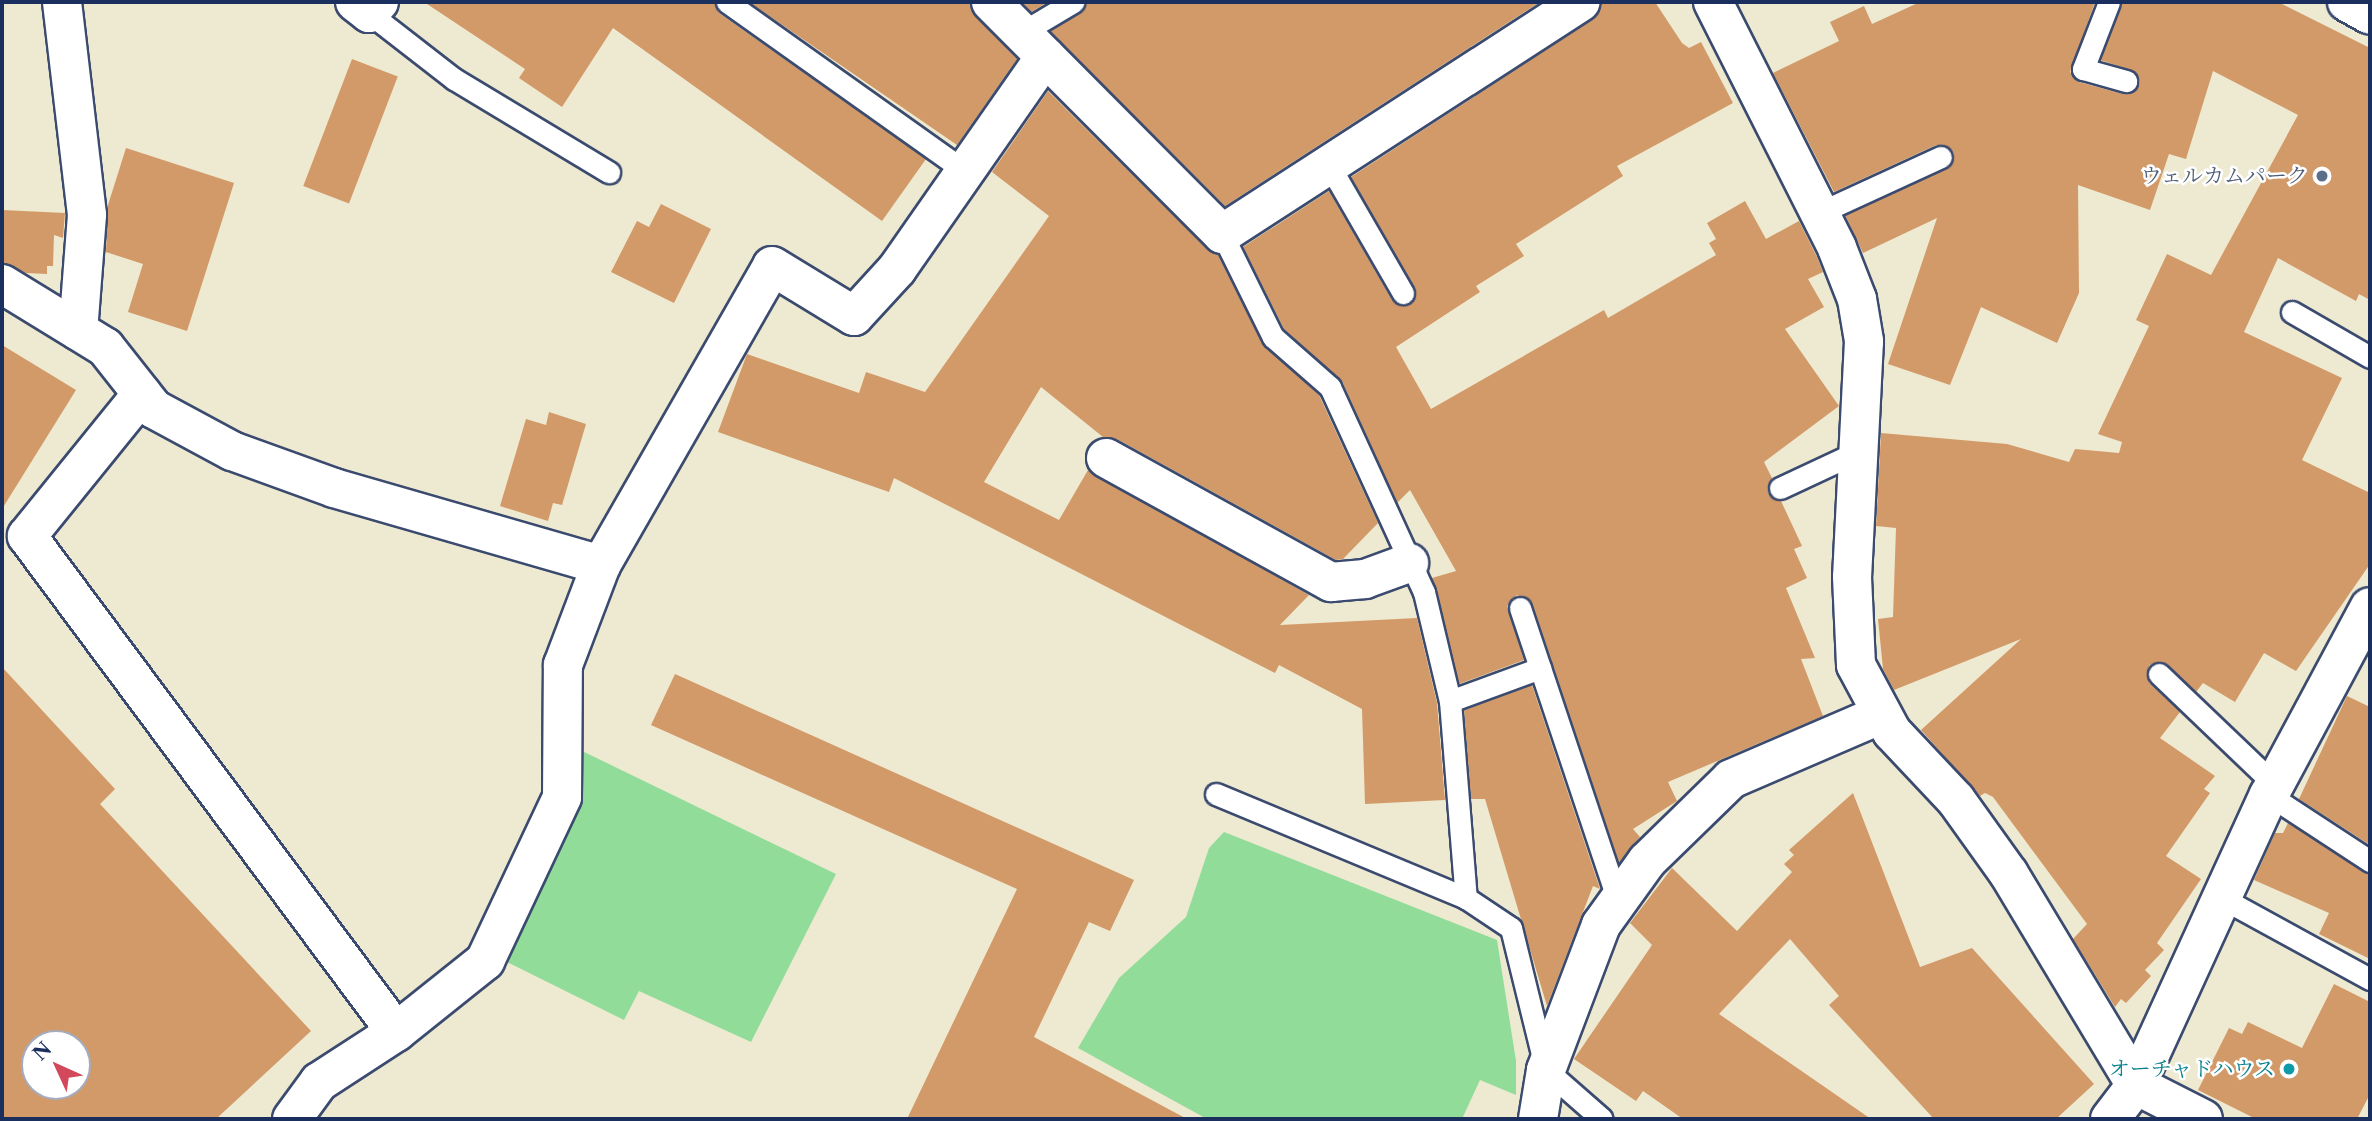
<!DOCTYPE html>
<meta charset="utf-8">
<style>
body{margin:0}
#map{position:relative;width:2372px;height:1121px;overflow:hidden;background:#eee9d1;font-family:"Libre Caslon Text","Noto Serif JP",serif}
div>[style]{position:absolute}
.green>*{inset:0;background:#91dc99}
.building>*{inset:0;background:#d29a68;transform-origin:0 0}
.roads{filter:drop-shadow(2px 0 #3b4b6f) drop-shadow(-2px 0 #3b4b6f) drop-shadow(0 2px #3b4b6f) drop-shadow(0 -2px #3b4b6f)}
.lane>*{height:21px;margin:-10.5px;padding:0 10.5px;transform-origin:10.5px;border-radius:10.5px;background:#fff}
.street>*{height:38px;margin:-19px;padding:0 19px;transform-origin:19px;border-radius:19px;background:#fff}
.dots>*{width:19px;height:19px;translate:-50% -50%;box-sizing:border-box;border:4px solid #fff;border-radius:50%}
span{translate:-50% -50%;white-space:nowrap;text-align:center;line-height:1.15;-webkit-text-stroke:5px #fff;paint-order:stroke}
.service-label{font-size:21px;color:#4e5e75}
.right{translate:-100% -50%;text-align:right}
.culture-label{font-size:21px;color:#0d838f}
.frame{position:absolute;inset:0;border:4px solid #1b2f5e;pointer-events:none}
.north{position:absolute;left:21px;top:1030px;width:70px;height:70px;box-sizing:border-box;background:#fff;border:2px solid #a4acbf;border-radius:50%;rotate:315deg;font-size:19px;font-weight:700;line-height:28px;text-align:center;color:#1b2f5e}
.north::after{content:'';display:block;margin:auto;width:24px;height:32px;background:#d1495b;clip-path:polygon(50% 0,100% 100%,50% 72%,0 100%)}
</style>
<div id="map">
<div class="green">
<div style="clip-path:polygon(580px 750px,836px 874px,751px 1042px,639px 991px,624px 1020px,507px 962px,579px 804px)"></div>
<div style="clip-path:polygon(1224px 832px,1497px 940px,1516px 1061px,1516px 1095px,1480px 1080px,1462px 1119px,1207px 1119px,1078px 1048px,1119px 978px,1186px 917px,1209px 848px)"></div>
</div>
<div class="building">
<div style="clip-path:polygon(424px 2px,714px 2px,719px 13px,926px 159px,882px 221px,613px 28px,562px 107px,519px 78px,525px 69px)"></div>
<div style="clip-path:polygon(749px 2px,970px 2px,976px 17px,1017px 59px,957px 145px)"></div>
<div style="clip-path:polygon(1022px 2px,1048px 2px,1031px 12px)"></div>
<div style="clip-path:polygon(1086px 2px,1540px 2px,1225px 206px,1050px 31px,1080px 13px)"></div>
<div style="clip-path:polygon(1602px 2px,1655px 2px,1682px 43px,1689px 48px,1701px 42px,1733px 103px,1617px 166px,1623px 176px,1516px 244px,1524px 256px,1476px 286px,1480px 292px,1396px 347px,1431px 409px,1604px 310px,1608px 318px,1716px 255px,1709px 243px,1716px 239px,1707px 223px,1745px 201px,1766px 239px,1799px 221px,1817px 257px,1823px 272px,1808px 279px,1824px 307px,1785px 329px,1839px 406px,1764px 462px,1772px 478px,1768px 493px,1781px 501px,1802px 546px,1794px 549px,1807px 578px,1786px 588px,1815px 658px,1801px 659px,1823px 716px,1668px 782px,1677px 801px,1633px 829px,1640px 837px,1619px 863px,1532px 603px,1517px 595px,1507px 606px,1524px 660px,1459px 684px,1432px 578px,1456px 571px,1410px 490px,1397px 503px,1342px 381px,1284px 329px,1243px 247px,1329px 191px,1392px 300px,1402px 306px,1410px 304px,1414px 286px,1351px 177px,1592px 20px)"></div>
<div style="clip-path:polygon(1920px 2px,2095px 2px,2070px 72px,2079px 82px,2123px 94px,2136px 90px,2136px 72px,2100px 60px,2122px 2px,2278px 2px,2370px 48px,2370px 300px,2359px 294px,2356px 301px,2278px 258px,2244px 332px,2342px 378px,2302px 460px,2370px 493px,2370px 564px,2296px 671px,2264px 653px,2235px 702px,2203px 683px,2196px 692px,2163px 662px,2149px 665px,2149px 683px,2180px 712px,2160px 738px,2215px 776px,2204px 789px,2210px 793px,2166px 856px,2201px 879px,2157px 943px,2164px 950px,2145px 970px,2151px 976px,2126px 1003px,2121px 999px,2115px 1007px,2073px 939px,2087px 924px,1993px 797px,1985px 793px,1980px 796px,1921px 730px,2021px 639px,1894px 690px,1883px 669px,1878px 619px,1893px 617px,1896px 528px,1876px 526px,1881px 433px,2007px 444px,2069px 462px,2075px 449px,2119px 453px,2122px 442px,2098px 434px,2149px 326px,2136px 320px,2167px 254px,2211px 275px,2298px 115px,2213px 71px,2186px 159px,2169px 154px,2150px 210px,2078px 185px,2079px 293px,2057px 343px,1981px 307px,1950px 385px,1888px 364px,1937px 218px,1863px 253px,1845px 215px,1946px 169px,1954px 159px,1953px 151px,1936px 145px,1834px 192px,1773px 73px,1839px 41px,1830px 22px,1864px 6px,1872px 24px)"></div>
<div style="left:352px;top:59px;width:49px;height:136px;rotate:21deg"></div>
<div style="clip-path:polygon(1048px 91px,1207px 249px,1218px 255px,1262px 343px,1319px 395px,1378px 523px,1343px 559px,1336px 560px,1117px 439px,1103px 437px,1041px 387px,984px 482px,1059px 520px,1088px 470px,1309px 595px,1280px 625px,1417px 618px,1437px 703px,1445px 800px,1365px 804px,1362px 709px,1279px 665px,1275px 673px,894px 478px,889px 492px,718px 432px,747px 354px,859px 393px,866px 372px,925px 392px,1049px 216px,992px 172px)"></div>
<div style="clip-path:polygon(126px 148px,234px 183px,187px 331px,128px 312px,143px 264px,106px 252px,108px 205px)"></div>
<div style="clip-path:polygon(661px 204px,711px 229px,674px 303px,611px 272px,637px 221px,649px 227px)"></div>
<div style="clip-path:polygon(2px 210px,65px 213px,63px 238px,54px 235px,53px 266px,47px 266px,47px 274px,26px 273px,2px 262px)"></div>
<div style="clip-path:polygon(2px 345px,76px 390px,2px 509px)"></div>
<div style="clip-path:polygon(549px 412px,586px 424px,562px 505px,553px 503px,548px 521px,500px 506px,526px 419px,546px 425px)"></div>
<div style="clip-path:polygon(evenodd,2px 667px,115px 789px,100px 804px,311px 1031px,216px 1119px,2px 1119px,2px 667px,35px 1044px,77px 1044px,77px 1086px,35px 1086px,35px 1044px)"></div>
<div style="clip-path:polygon(675px 674px,1134px 880px,1110px 931px,1089px 922px,1034px 1037px,1187px 1119px,907px 1119px,1017px 889px,651px 725px)"></div>
<div style="clip-path:polygon(1532px 685px,1600px 889px,1593px 886px,1547px 1006px,1485px 799px,1471px 799px,1464px 710px)"></div>
<div style="clip-path:polygon(2347px 696px,2370px 707px,2370px 845px,2299px 799px)"></div>
<div style="clip-path:polygon(1853px 793px,1920px 967px,1972px 948px,2094px 1084px,2056px 1119px,1934px 1119px,1829px 1005px,1839px 996px,1790px 939px,1719px 1014px,1871px 1119px,1683px 1119px,1643px 1091px,1636px 1101px,1574px 1059px,1652px 945px,1630px 923px,1672px 868px,1737px 931px,1792px 872px,1784px 864px,1794px 855px,1789px 850px)"></div>
<div style="clip-path:polygon(2288px 823px,2370px 874px,2370px 959px,2319px 934px,2329px 913px,2254px 880px,2275px 833px,2283px 833px)"></div>
<div style="clip-path:polygon(2334px 984px,2370px 1002px,2370px 1094px,2357px 1119px,2256px 1119px,2198px 1090px,2229px 1028px,2242px 1034px,2248px 1022px,2302px 1048px)"></div>
</div>
<div class="roads">
<div class="lane">
<div style="left:727px;top:2px;width:292px;rotate:35.4deg"></div>
<div style="left:2109px;top:2px;width:72px;rotate:111.2deg"></div>
<div style="left:2083px;top:69px;width:45px;rotate:15.6deg"></div>
<div style="left:369px;top:13px;width:108px;rotate:37.8deg"></div>
<div style="left:454px;top:79px;width:181px;rotate:31deg"></div>
<div style="left:1021px;top:33px;width:61px;rotate:-30.8deg"></div>
<div style="left:1329px;top:165px;width:148px;rotate:60deg"></div>
<div style="left:1819px;top:213px;width:134px;rotate:-24.7deg"></div>
<div style="left:1222px;top:234px;width:115px;rotate:63.7deg"></div>
<div style="left:1273px;top:337px;width:76px;rotate:41.3deg"></div>
<div style="left:1330px;top:387px;width:226px;rotate:65.4deg"></div>
<div style="left:1424px;top:592px;width:112px;rotate:76.6deg"></div>
<div style="left:1450px;top:701px;width:198px;rotate:85.4deg"></div>
<div style="left:2292px;top:312px;width:90px;rotate:30deg"></div>
<div style="left:1780px;top:488px;width:87px;rotate:-25.1deg"></div>
<div style="left:1520px;top:608px;width:309px;rotate:71.5deg"></div>
<div style="left:2159px;top:674px;width:159px;rotate:43.7deg"></div>
<div style="left:1450px;top:701px;width:96px;rotate:-20.1deg"></div>
<div style="left:1216px;top:794px;width:271px;rotate:22.6deg"></div>
<div style="left:1466px;top:898px;width:54px;rotate:33.7deg"></div>
<div style="left:1511px;top:928px;width:146px;rotate:76.2deg"></div>
<div style="left:1546px;top:1070px;width:74px;rotate:41.2deg"></div>
<div style="left:2269px;top:795px;width:121px;rotate:33.2deg"></div>
<div style="left:2220px;top:897px;width:171px;rotate:28.7deg"></div>
</div>
<div class="street">
<div style="left:62px;top:2px;width:214px;rotate:83.3deg"></div>
<div style="left:87px;top:215px;width:116px;rotate:94.4deg"></div>
<div style="left:355px;top:2px;width:18px;rotate:38deg"></div>
<div style="left:369px;top:13px;width:15px;rotate:-48deg"></div>
<div style="left:991px;top:2px;width:327px;rotate:45.1deg"></div>
<div style="left:1222px;top:234px;width:427px;rotate:-32.9deg"></div>
<div style="left:1713px;top:2px;width:275px;rotate:63.2deg"></div>
<div style="left:1837px;top:248px;width:55px;rotate:68.6deg"></div>
<div style="left:1857px;top:299px;width:43px;rotate:80.5deg"></div>
<div style="left:1864px;top:341px;width:236px;rotate:92.9deg"></div>
<div style="left:1852px;top:577px;width:88px;rotate:87.4deg"></div>
<div style="left:1856px;top:665px;width:76px;rotate:61.8deg"></div>
<div style="left:1892px;top:732px;width:93px;rotate:46.7deg"></div>
<div style="left:1956px;top:800px;width:91px;rotate:54.4deg"></div>
<div style="left:2009px;top:874px;width:246px;rotate:59deg"></div>
<div style="left:2136px;top:1085px;width:75px;rotate:26.9deg"></div>
<div style="left:2347px;top:2px;width:26px;rotate:29deg"></div>
<div style="left:2px;top:284px;width:121px;rotate:31.5deg"></div>
<div style="left:105px;top:347px;width:79px;rotate:51.7deg"></div>
<div style="left:154px;top:409px;width:89px;rotate:28.3deg"></div>
<div style="left:232px;top:451px;width:109px;rotate:19.9deg"></div>
<div style="left:334px;top:488px;width:278px;rotate:16.1deg"></div>
<div style="left:142px;top:394px;width:183px;rotate:129deg"></div>
<div style="left:27px;top:536px;width:618px;rotate:53.35deg"></div>
<div style="left:1106px;top:458px;width:257px;rotate:28.9deg"></div>
<div style="left:1331px;top:582px;width:34px;rotate:-5deg"></div>
<div style="left:1365px;top:579px;width:47px;rotate:-20deg"></div>
<div style="left:292px;top:1119px;width:46px;rotate:-53.9deg"></div>
<div style="left:319px;top:1082px;width:92px;rotate:-33deg"></div>
<div style="left:396px;top:1032px;width:114px;rotate:-38.6deg"></div>
<div style="left:485px;top:961px;width:181px;rotate:-64.8deg"></div>
<div style="left:562px;top:797px;width:132px;rotate:-89.6deg"></div>
<div style="left:563px;top:665px;width:107px;rotate:-69.2deg"></div>
<div style="left:601px;top:565px;width:344px;rotate:-60.2deg"></div>
<div style="left:772px;top:266px;width:96px;rotate:31.4deg"></div>
<div style="left:854px;top:316px;width:64px;rotate:-47.5deg"></div>
<div style="left:897px;top:269px;width:259px;rotate:-55.1deg"></div>
<div style="left:1538px;top:1119px;width:50px;rotate:-80.7deg"></div>
<div style="left:1546px;top:1070px;width:155px;rotate:-69.2deg"></div>
<div style="left:1601px;top:925px;width:79px;rotate:-54.3deg"></div>
<div style="left:1647px;top:861px;width:117px;rotate:-44.3deg"></div>
<div style="left:1731px;top:779px;width:164px;rotate:-23.3deg"></div>
<div style="left:2110px;top:1119px;width:43px;rotate:-52.6deg"></div>
<div style="left:2136px;top:1085px;width:319px;rotate:-65.4deg"></div>
<div style="left:2269px;top:795px;width:213px;rotate:-61.8deg"></div>
</div>
</div>
<div class="dots">
<div style="left:2322px;top:176px;background:#5c6f8a"></div>
<div style="left:2289px;top:1069px;background:#0f9aa8"></div>
</div>
<div class="service-label">
<span class="right" style="left:2308px;top:176px">ウェルカムパーク</span>
</div>
<div class="culture-label">
<span class="right" style="left:2275px;top:1069px">オーチャドハウス</span>
</div>
<div class="frame"></div>
<div class="north">N</div>
</div>
